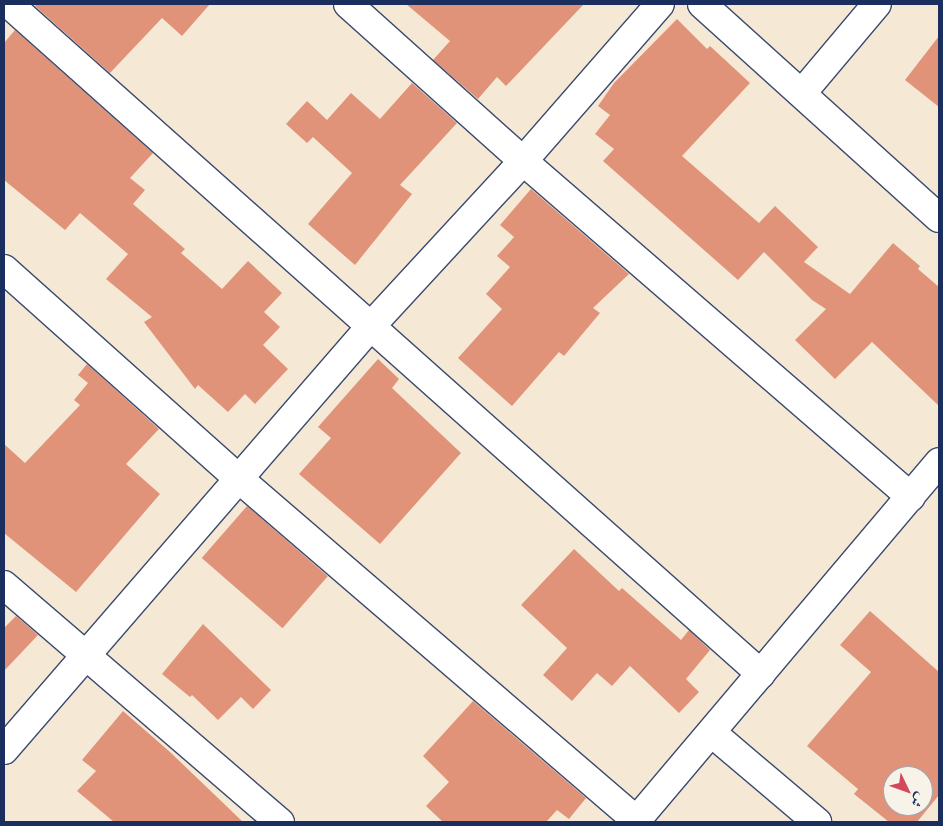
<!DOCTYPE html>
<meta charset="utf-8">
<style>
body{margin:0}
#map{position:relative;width:943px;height:826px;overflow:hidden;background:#f5e9d5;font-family:"EB Garamond",Amiri,serif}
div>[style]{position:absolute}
.building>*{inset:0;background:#e1937a;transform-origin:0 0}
.roads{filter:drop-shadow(1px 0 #3c4b70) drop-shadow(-1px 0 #3c4b70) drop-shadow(0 1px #3c4b70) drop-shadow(0 -1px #3c4b70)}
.minor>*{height:28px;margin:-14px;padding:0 14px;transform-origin:14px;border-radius:14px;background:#fff}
span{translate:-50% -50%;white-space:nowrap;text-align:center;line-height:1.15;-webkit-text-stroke:4.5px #f7f3e8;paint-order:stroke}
.frame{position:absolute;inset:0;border:5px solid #1b2f5e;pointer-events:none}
.north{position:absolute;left:883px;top:766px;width:50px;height:50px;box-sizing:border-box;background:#f7f3e8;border:1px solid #9fa5b1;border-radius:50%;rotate:132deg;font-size:14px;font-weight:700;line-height:20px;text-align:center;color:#1b2f5e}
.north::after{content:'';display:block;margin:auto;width:18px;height:22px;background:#d1495b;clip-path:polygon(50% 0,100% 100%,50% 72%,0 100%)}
</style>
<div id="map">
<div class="building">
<div style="clip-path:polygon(36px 4px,210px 4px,182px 36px,162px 18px,110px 73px,35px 6px)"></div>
<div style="clip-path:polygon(406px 4px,584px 4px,506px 86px,497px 77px,478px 99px,433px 60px,450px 41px)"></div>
<div style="clip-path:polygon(677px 19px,707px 49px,710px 46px,750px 83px,682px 156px,759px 223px,775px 206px,818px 247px,804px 262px,850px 294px,893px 243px,920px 266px,918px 269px,939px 287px,939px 406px,872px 342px,835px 379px,795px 340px,826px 309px,812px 300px,764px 252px,738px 280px,603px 161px,614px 149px,595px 134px,610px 115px,598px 106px,614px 83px)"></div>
<div style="clip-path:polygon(15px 30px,153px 153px,130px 178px,145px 190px,133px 204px,185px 249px,181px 253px,222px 289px,248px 261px,282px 293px,264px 312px,280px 327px,263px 345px,288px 369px,255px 404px,245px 394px,228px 412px,198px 385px,195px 389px,144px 322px,152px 317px,106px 279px,128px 254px,80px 213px,65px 230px,4px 180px,4px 43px)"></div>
<div style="clip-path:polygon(939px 36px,939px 107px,905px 80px)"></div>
<div style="clip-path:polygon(412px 83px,457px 123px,400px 185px,412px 194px,355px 265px,308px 224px,352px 173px,313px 137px,307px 143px,286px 124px,307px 101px,327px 120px,351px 93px,380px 119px)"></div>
<div style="clip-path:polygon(531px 189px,629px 274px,593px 308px,600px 313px,564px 356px,559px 352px,512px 406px,458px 358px,502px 309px,486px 294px,510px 267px,497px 256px,514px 237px,500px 225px)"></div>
<div style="clip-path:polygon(378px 359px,399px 379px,392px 388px,461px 453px,380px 544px,299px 474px,331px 438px,318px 427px)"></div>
<div style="clip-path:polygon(87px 364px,159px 429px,126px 464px,160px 494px,76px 592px,4px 533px,4px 444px,25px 463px,80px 405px,74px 400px,88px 383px,78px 375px)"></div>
<div style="left:247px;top:506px;width:107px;height:69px;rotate:41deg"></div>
<div style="clip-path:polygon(574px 549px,619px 591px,622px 588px,681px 640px,689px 630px,710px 650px,686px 679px,699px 692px,679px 713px,630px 666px,612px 686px,597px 673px,572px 701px,543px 675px,567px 648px,521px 605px)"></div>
<div style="clip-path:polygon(evenodd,870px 611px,939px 672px,939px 795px,917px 822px,889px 822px,854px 794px,858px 789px,807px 746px,871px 672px,840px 645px,870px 611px,893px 776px,923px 776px,923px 806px,893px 806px,893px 776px)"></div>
<div style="clip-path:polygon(16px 616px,38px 635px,4px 671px,4px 628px)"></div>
<div style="clip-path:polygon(203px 624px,271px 690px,253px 709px,241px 697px,218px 720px,192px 695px,190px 697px,162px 674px)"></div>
<div style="clip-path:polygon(473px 701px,586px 798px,569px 819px,557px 810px,546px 822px,443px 822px,426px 806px,449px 782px,423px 756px)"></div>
<div style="clip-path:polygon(123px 711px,170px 752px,243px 822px,114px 822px,77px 791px,96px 771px,82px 760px)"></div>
</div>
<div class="roads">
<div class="minor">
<div style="left:9px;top:4px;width:1007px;rotate:41.7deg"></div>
<div style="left:348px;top:4px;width:235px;rotate:41.9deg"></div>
<div style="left:523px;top:161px;width:513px;rotate:40.89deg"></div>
<div style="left:702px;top:4px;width:319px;rotate:42.1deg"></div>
<div style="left:802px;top:93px;width:116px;rotate:-49.9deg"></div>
<div style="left:4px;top:269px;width:314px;rotate:41.8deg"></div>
<div style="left:238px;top:478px;width:526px;rotate:40.68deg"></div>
<div style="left:4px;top:585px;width:364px;rotate:40.7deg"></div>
<div style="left:712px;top:733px;width:138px;rotate:40.3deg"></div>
<div style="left:4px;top:750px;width:559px;rotate:-49.13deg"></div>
<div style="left:370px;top:327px;width:226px;rotate:-47.3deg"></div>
<div style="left:523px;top:161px;width:208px;rotate:-48.9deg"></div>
<div style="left:635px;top:822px;width:471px;rotate:-49.8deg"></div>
</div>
</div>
<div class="frame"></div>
<div class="north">ش</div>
</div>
